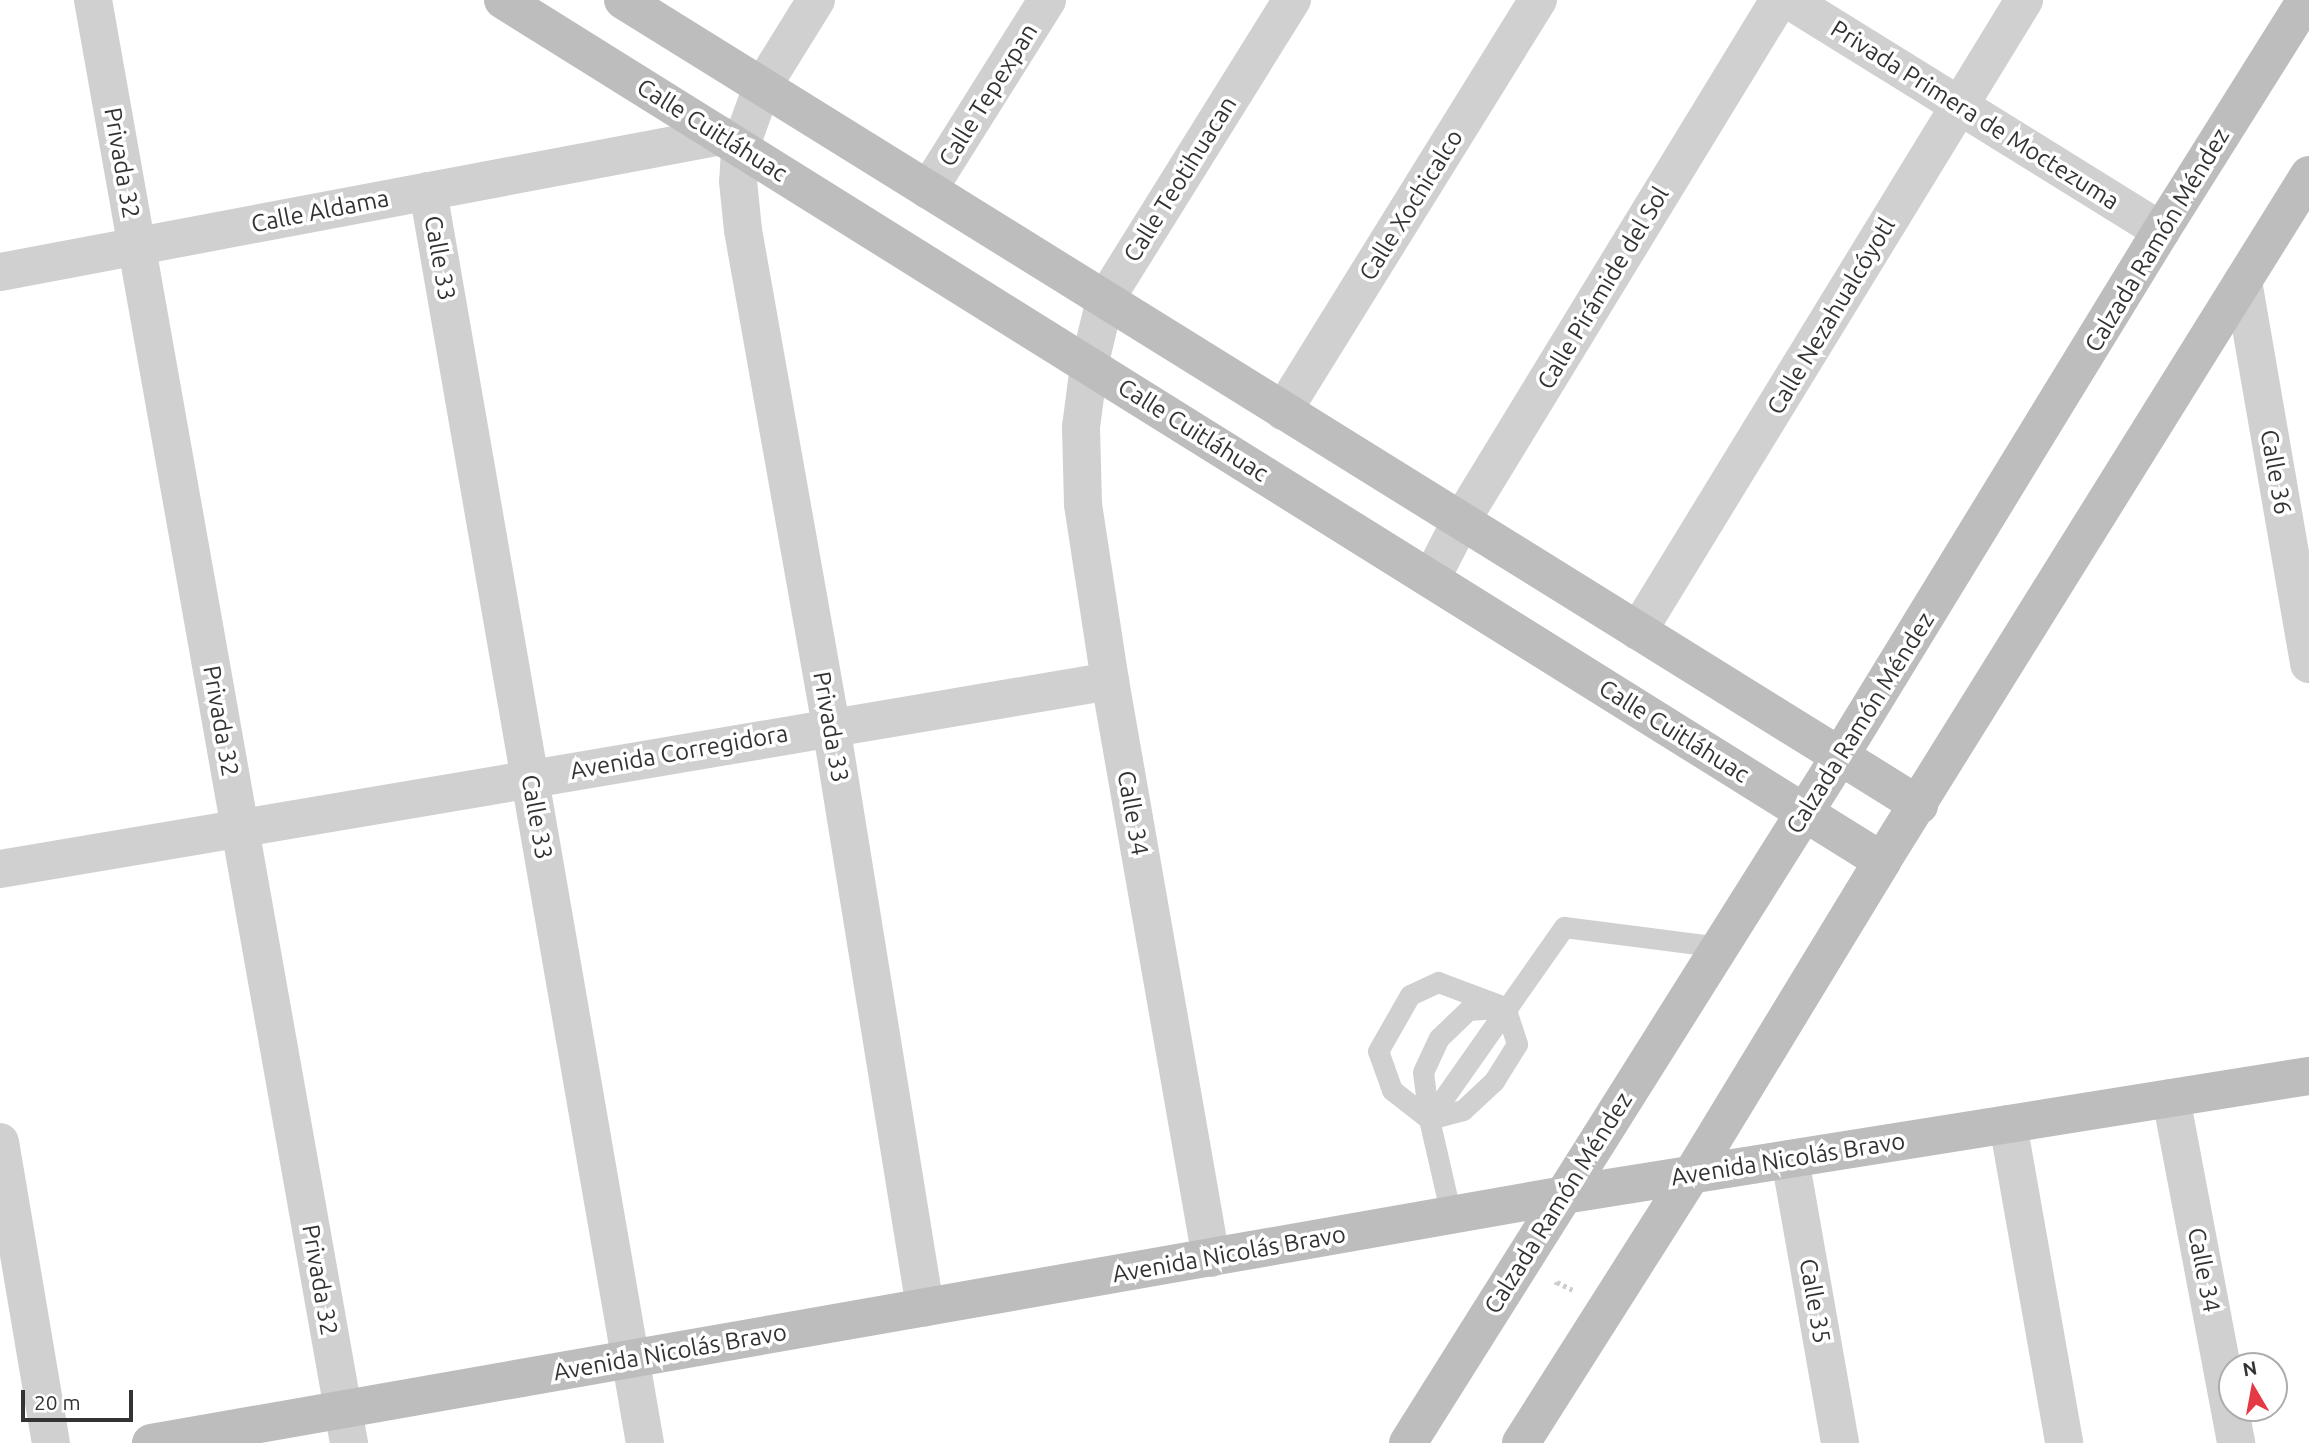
<!DOCTYPE html>
<meta charset="utf-8">
<style>
body{margin:0}
#map{position:relative;width:2309px;height:1443px;overflow:hidden;background:#fff;font-family:Ubuntu,sans-serif}
div>[style]{position:absolute}
.path>*{height:4.5px;margin-top:-2.25px;transform-origin:0;background:repeating-linear-gradient(90deg,#cdcdcd 0 3.5px,transparent 0 7px)}
.lane>*{height:21px;margin:-10.5px;padding:0 10.5px;transform-origin:10.5px;border-radius:10.5px;background:#d0d0d0}
.street>*{height:38px;margin:-19px;padding:0 19px;transform-origin:19px;border-radius:19px;background:#d0d0d0}
.secondary>*{height:38px;margin:-19px;padding:0 19px;transform-origin:19px;border-radius:19px;background:#bdbdbd}
span{translate:-50% -50%;white-space:nowrap;text-align:center;line-height:1.15;-webkit-text-stroke:7px #fff;paint-order:stroke}
.street-label{font-size:24px;color:#333}
.north{position:absolute;left:2218px;top:1352px;width:70px;height:70px;box-sizing:border-box;background:#fff;border:2px solid #adadad;border-radius:50%;rotate:350deg;font-size:19px;font-weight:700;line-height:28px;text-align:center;color:#333}
.north::after{content:'';display:block;margin:auto;width:24px;height:32px;background:#e63946;clip-path:polygon(50% 0,100% 100%,50% 72%,0 100%)}
.scale{position:absolute;left:21px;top:1390px;width:112px;height:32px;box-sizing:border-box;border:4px solid #333;border-top:0;padding-left:9px;font-size:21px;line-height:24px;white-space:nowrap;color:#333;-webkit-text-stroke:5px #fff;paint-order:stroke}
</style>
<div id="map">
<div class="path">
<div style="left:1556px;top:1285px;width:3px;rotate:-72deg"></div>
<div style="left:1557px;top:1282px;width:20px;rotate:27deg"></div>
</div>
<div class="lane">
<div style="left:1438px;top:982px;width:72px;rotate:20.5deg"></div>
<div style="left:1505px;top:1007px;width:39px;rotate:72deg"></div>
<div style="left:1517px;top:1044px;width:44px;rotate:121.9deg"></div>
<div style="left:1494px;top:1081px;width:42px;rotate:136.9deg"></div>
<div style="left:1463px;top:1110px;width:35px;rotate:165deg"></div>
<div style="left:1429px;top:1119px;width:47px;rotate:-141.9deg"></div>
<div style="left:1392px;top:1090px;width:41px;rotate:-109.7deg"></div>
<div style="left:1378px;top:1051px;width:64px;rotate:-60.3deg"></div>
<div style="left:1410px;top:995px;width:31px;rotate:-25deg"></div>
<div style="left:1429px;top:1119px;width:47px;rotate:-97.3deg"></div>
<div style="left:1423px;top:1072px;width:38px;rotate:-65deg"></div>
<div style="left:1439px;top:1038px;width:40px;rotate:-44deg"></div>
<div style="left:1468px;top:1010px;width:30px;rotate:-4deg"></div>
<div style="left:1451px;top:1215px;width:98px;rotate:-102.9deg"></div>
<div style="left:1429px;top:1119px;width:235px;rotate:-54.9deg"></div>
<div style="left:1564px;top:927px;width:157px;rotate:7.3deg"></div>
</div>
<div class="street">
<div style="left:93px;top:0;width:1466px;rotate:79.94deg"></div>
<div style="left:816px;top:0;width:102px;rotate:121.8deg"></div>
<div style="left:762px;top:87px;width:65px;rotate:109.8deg"></div>
<div style="left:740px;top:148px;width:33px;rotate:93deg"></div>
<div style="left:738px;top:181px;width:49px;rotate:84.2deg"></div>
<div style="left:743px;top:230px;width:504px;rotate:79.94deg"></div>
<div style="left:831px;top:726px;width:589px;rotate:80.81deg"></div>
<div style="left:1789px;top:0;width:438px;rotate:31.8deg"></div>
<div style="left:928px;top:190px;width:224px;rotate:-57.9deg"></div>
<div style="left:428px;top:191px;width:1271px;rotate:80.17deg"></div>
<div style="left:0;top:272px;width:735px;rotate:-10.67deg"></div>
<div style="left:2243px;top:281px;width:389px;rotate:80.2deg"></div>
<div style="left:1283px;top:411px;width:484px;rotate:-58.2deg"></div>
<div style="left:1431px;top:579px;width:65px;rotate:-62.7deg"></div>
<div style="left:1461px;top:521px;width:610px;rotate:-58.6deg"></div>
<div style="left:1638px;top:631px;width:740px;rotate:-58.54deg"></div>
<div style="left:0;top:869px;width:1126px;rotate:-9.61deg"></div>
<div style="left:2171px;top:1098px;width:351px;rotate:79.3deg"></div>
<div style="left:2008px;top:1124px;width:324px;rotate:80deg"></div>
<div style="left:0;top:1142px;width:305px;rotate:80.4deg"></div>
<div style="left:1790px;top:1159px;width:288px;rotate:80deg"></div>
<div style="left:1211px;top:1258px;width:586px;rotate:-99.93deg"></div>
<div style="left:1110px;top:681px;width:179px;rotate:-98.7deg"></div>
<div style="left:1083px;top:504px;width:77px;rotate:-91.5deg"></div>
<div style="left:1081px;top:427px;width:62px;rotate:-82.5deg"></div>
<div style="left:1089px;top:366px;width:68px;rotate:-76.4deg"></div>
<div style="left:1105px;top:300px;width:354px;rotate:-58.1deg"></div>
</div>
<div class="secondary">
<div style="left:503px;top:0;width:1626px;rotate:31.98deg"></div>
<div style="left:623px;top:0;width:1526px;rotate:31.85deg"></div>
<div style="left:151px;top:1443px;width:1435px;rotate:-9.95deg"></div>
<div style="left:1564px;top:1195px;width:754px;rotate:-9.08deg"></div>
<div style="left:1408px;top:1443px;width:812px;rotate:-57.84deg"></div>
<div style="left:1840px;top:756px;width:615px;rotate:-58.56deg"></div>
<div style="left:2161px;top:231px;width:273px;rotate:-57.9deg"></div>
<div style="left:1521px;top:1443px;width:319px;rotate:-57.6deg"></div>
<div style="left:1692px;top:1174px;width:366px;rotate:-58.7deg"></div>
<div style="left:1882px;top:861px;width:808px;rotate:-58.1deg"></div>
</div>
<div class="street-label">
<span style="left:988px;top:95px;rotate:-58deg">Calle Tepexpan</span>
<span style="left:1975px;top:115px;rotate:32deg">Privada Primera de Moctezuma</span>
<span style="left:712px;top:130px;rotate:32deg">Calle Cuitláhuac</span>
<span style="left:122px;top:163px;rotate:80deg">Privada 32</span>
<span style="left:1180px;top:179px;rotate:-58deg">Calle Teotihuacan</span>
<span style="left:1411px;top:205px;rotate:-58deg">Calle Xochicalco</span>
<span style="left:320px;top:211px;rotate:-11deg">Calle Aldama</span>
<span style="left:2157px;top:240px;rotate:-59deg">Calzada Ramón Méndez</span>
<span style="left:440px;top:258px;rotate:80deg">Calle 33</span>
<span style="left:1603px;top:288px;rotate:-59deg">Calle Pirámide del Sol</span>
<span style="left:1831px;top:316px;rotate:-59deg">Calle Nezahualcóyotl</span>
<span style="left:1193px;top:430px;rotate:32deg">Calle Cuitláhuac</span>
<span style="left:2276px;top:472px;rotate:80deg">Calle 36</span>
<span style="left:221px;top:721px;rotate:80deg">Privada 32</span>
<span style="left:1860px;top:723px;rotate:-58deg">Calzada Ramón Méndez</span>
<span style="left:831px;top:727px;rotate:80deg">Privada 33</span>
<span style="left:1674px;top:731px;rotate:32deg">Calle Cuitláhuac</span>
<span style="left:679px;top:752px;rotate:-10deg">Avenida Corregidora</span>
<span style="left:1133px;top:813px;rotate:80deg">Calle 34</span>
<span style="left:537px;top:817px;rotate:80deg">Calle 33</span>
<span style="left:1788px;top:1159px;rotate:-9deg">Avenida Nicolás Bravo</span>
<span style="left:1558px;top:1203px;rotate:-58deg">Calzada Ramón Méndez</span>
<span style="left:1229px;top:1254px;rotate:-10deg">Avenida Nicolás Bravo</span>
<span style="left:2204px;top:1270px;rotate:79deg">Calle 34</span>
<span style="left:320px;top:1280px;rotate:80deg">Privada 32</span>
<span style="left:1815px;top:1301px;rotate:80deg">Calle 35</span>
<span style="left:670px;top:1352px;rotate:-10deg">Avenida Nicolás Bravo</span>
</div>
<div class="north">N</div>
<div class="scale">20 m</div>
</div>
